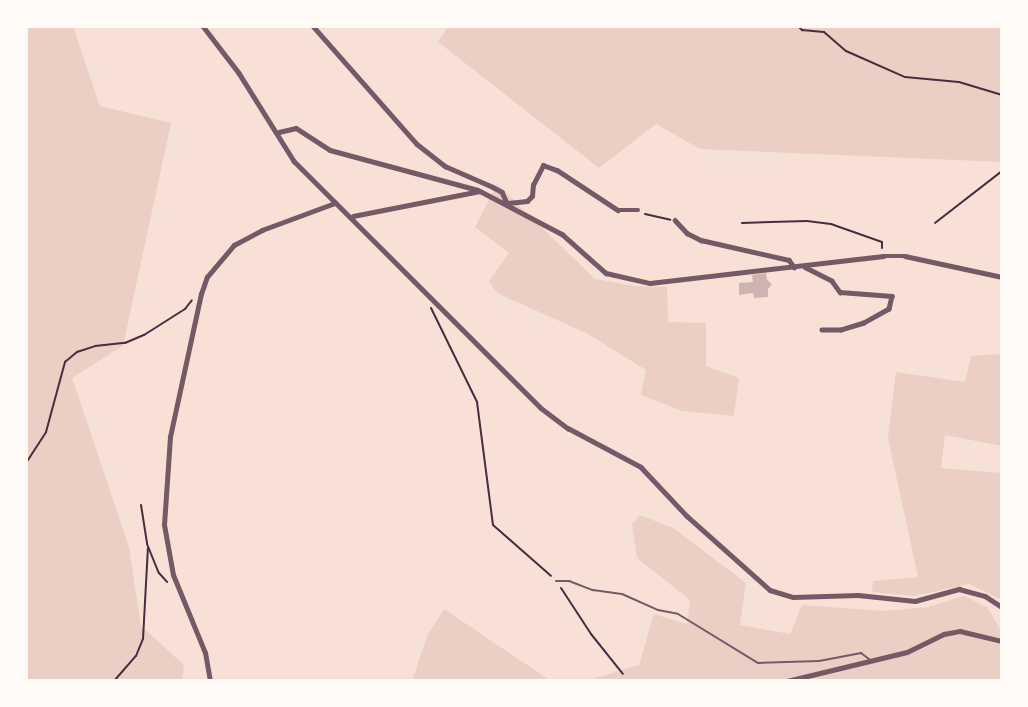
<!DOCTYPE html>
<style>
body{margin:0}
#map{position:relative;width:1028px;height:707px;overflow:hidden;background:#f7e1d7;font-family:"Noto Serif",serif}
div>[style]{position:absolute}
.green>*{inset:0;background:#ebcfc5}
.building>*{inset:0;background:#ccb4b1}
.path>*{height:2px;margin:-1px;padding:0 1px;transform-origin:1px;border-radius:1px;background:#4a2c40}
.service>*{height:2px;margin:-1px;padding:0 1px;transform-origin:1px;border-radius:1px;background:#755966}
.minor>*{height:4.5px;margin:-2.25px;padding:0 2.25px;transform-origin:2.25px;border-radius:2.25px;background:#755966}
span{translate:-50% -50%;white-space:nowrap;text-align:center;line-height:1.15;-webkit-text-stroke:7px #fffaf5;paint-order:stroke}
.frame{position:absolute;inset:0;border:28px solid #fffaf5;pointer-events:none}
</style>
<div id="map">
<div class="green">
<div style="clip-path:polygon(26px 26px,73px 26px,100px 106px,171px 123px,123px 346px,72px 378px,129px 547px,141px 626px,184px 665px,182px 681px,26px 681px)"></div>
<div style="clip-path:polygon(449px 26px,1002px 26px,1002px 162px,700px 149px,656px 124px,599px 168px,438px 42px)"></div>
<div style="clip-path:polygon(497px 184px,595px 279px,634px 286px,667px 287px,668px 322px,706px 323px,706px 366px,739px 378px,734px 416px,682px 411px,641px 395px,646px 370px,588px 334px,497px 293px,489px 281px,509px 253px,475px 227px)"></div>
<div style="clip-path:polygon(1002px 354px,1002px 446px,945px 435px,941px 468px,1002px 473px,1002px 600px,969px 584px,914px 596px,872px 592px,873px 581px,918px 577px,888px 438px,896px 372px,965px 382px,971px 356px)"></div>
<div style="clip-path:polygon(640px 515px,673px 528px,746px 583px,740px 625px,790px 634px,802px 605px,883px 611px,928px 607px,964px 596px,987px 607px,1002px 632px,1002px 681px,585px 681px,639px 665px,654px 614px,687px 624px,690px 600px,637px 558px,632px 524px)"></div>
<div style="clip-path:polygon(444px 609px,551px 681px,412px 681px,427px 636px)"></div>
</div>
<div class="building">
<div style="clip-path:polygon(766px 273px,767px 280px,772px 284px,768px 289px,768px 297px,754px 298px,753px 293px,739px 295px,739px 283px,753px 282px,752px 275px)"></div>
</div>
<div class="path">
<div style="left:798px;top:26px;width:6px;rotate:45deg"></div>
<div style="left:802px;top:30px;width:22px;rotate:5deg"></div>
<div style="left:824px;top:32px;width:29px;rotate:41deg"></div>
<div style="left:846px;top:51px;width:64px;rotate:23.8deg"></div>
<div style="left:905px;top:77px;width:54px;rotate:5.3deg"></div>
<div style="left:959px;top:82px;width:45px;rotate:16.8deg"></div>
<div style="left:645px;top:214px;width:26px;rotate:13deg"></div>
<div style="left:742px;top:223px;width:65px;rotate:-1.8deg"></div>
<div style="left:807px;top:221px;width:24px;rotate:7deg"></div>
<div style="left:831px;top:224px;width:54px;rotate:19.4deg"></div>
<div style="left:882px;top:242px;width:6px;rotate:90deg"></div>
<div style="left:935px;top:223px;width:85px;rotate:-37.8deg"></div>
<div style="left:431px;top:308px;width:105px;rotate:63.9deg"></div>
<div style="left:477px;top:402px;width:124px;rotate:82.6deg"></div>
<div style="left:493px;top:525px;width:77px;rotate:41.3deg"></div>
<div style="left:26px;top:463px;width:37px;rotate:-57deg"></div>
<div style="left:46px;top:432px;width:73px;rotate:-74.8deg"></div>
<div style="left:65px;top:362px;width:16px;rotate:-40deg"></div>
<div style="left:77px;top:352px;width:19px;rotate:-18deg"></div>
<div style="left:95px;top:346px;width:30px;rotate:-6deg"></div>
<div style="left:125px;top:343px;width:21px;rotate:-23deg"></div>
<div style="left:144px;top:335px;width:49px;rotate:-32.4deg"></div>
<div style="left:185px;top:309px;width:11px;rotate:-52deg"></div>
<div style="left:141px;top:505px;width:39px;rotate:81deg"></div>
<div style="left:147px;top:544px;width:31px;rotate:68deg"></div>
<div style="left:159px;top:573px;width:12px;rotate:48deg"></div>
<div style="left:561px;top:588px;width:55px;rotate:56.9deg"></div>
<div style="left:591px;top:634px;width:51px;rotate:51.3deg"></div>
<div style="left:114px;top:681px;width:33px;rotate:-49deg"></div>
<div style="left:136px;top:656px;width:18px;rotate:-68deg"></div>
<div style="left:143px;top:639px;width:91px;rotate:-86.9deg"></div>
</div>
<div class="service">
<div style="left:556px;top:581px;width:13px"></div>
<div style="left:569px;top:581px;width:26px;rotate:21deg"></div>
<div style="left:593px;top:590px;width:29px;rotate:8deg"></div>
<div style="left:622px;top:594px;width:39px;rotate:24deg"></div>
<div style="left:658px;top:610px;width:20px;rotate:11deg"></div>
<div style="left:678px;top:614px;width:94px;rotate:31.5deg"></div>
<div style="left:758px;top:663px;width:61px;rotate:-1.9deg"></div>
<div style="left:819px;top:661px;width:43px;rotate:-10.8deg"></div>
<div style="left:861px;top:653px;width:10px;rotate:37deg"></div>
</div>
<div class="minor">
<div style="left:203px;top:26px;width:59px;rotate:52.5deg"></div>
<div style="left:239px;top:73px;width:104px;rotate:58deg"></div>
<div style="left:294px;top:161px;width:349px;rotate:45deg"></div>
<div style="left:541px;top:408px;width:34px;rotate:37deg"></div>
<div style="left:568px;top:428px;width:83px;rotate:28.1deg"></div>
<div style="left:641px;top:467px;width:67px;rotate:46.8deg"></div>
<div style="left:687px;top:516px;width:111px;rotate:41.7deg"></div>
<div style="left:770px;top:590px;width:24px;rotate:17deg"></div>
<div style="left:793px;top:597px;width:65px;rotate:-1.8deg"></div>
<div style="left:858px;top:595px;width:57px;rotate:6deg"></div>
<div style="left:915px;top:601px;width:46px;rotate:-15.3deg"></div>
<div style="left:959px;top:589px;width:27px;rotate:15deg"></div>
<div style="left:985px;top:596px;width:20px;rotate:33deg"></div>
<div style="left:313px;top:26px;width:157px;rotate:48.6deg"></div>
<div style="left:417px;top:144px;width:36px;rotate:38deg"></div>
<div style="left:445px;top:166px;width:52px;rotate:23.6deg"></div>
<div style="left:493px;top:187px;width:10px;rotate:29deg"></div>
<div style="left:502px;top:192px;width:12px;rotate:66deg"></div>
<div style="left:279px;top:132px;width:17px;rotate:-13deg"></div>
<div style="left:296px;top:128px;width:40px;rotate:32.9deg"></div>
<div style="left:330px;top:150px;width:153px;rotate:15.1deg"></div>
<div style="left:508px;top:203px;width:19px;rotate:-6deg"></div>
<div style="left:527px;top:201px;width:7px;rotate:-45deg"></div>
<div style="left:532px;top:196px;width:11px;rotate:-85deg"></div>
<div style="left:533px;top:185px;width:22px;rotate:-63deg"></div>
<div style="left:543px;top:165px;width:15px;rotate:20deg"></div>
<div style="left:557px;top:170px;width:73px;rotate:33.3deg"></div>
<div style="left:618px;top:210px;width:20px"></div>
<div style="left:353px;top:216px;width:129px;rotate:-11.1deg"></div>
<div style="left:480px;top:191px;width:93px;rotate:27.7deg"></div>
<div style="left:562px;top:234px;width:59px;rotate:41.6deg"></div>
<div style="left:606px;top:273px;width:45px;rotate:12.8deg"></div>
<div style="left:650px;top:283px;width:235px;rotate:-6.6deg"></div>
<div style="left:883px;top:256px;width:22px"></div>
<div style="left:905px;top:256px;width:99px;rotate:12.2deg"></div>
<div style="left:675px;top:220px;width:18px;rotate:47deg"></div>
<div style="left:687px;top:233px;width:16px;rotate:27deg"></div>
<div style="left:701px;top:240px;width:90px;rotate:12.8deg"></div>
<div style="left:789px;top:260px;width:9px;rotate:54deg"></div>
<div style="left:805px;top:267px;width:30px;rotate:27deg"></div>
<div style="left:832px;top:281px;width:14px;rotate:54deg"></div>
<div style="left:840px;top:292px;width:52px;rotate:4.4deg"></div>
<div style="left:892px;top:296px;width:13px;rotate:103deg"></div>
<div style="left:889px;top:309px;width:29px;rotate:151deg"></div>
<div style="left:864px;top:323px;width:24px;rotate:163deg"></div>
<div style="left:841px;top:330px;width:19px;rotate:180deg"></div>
<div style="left:210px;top:681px;width:28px;rotate:-100deg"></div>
<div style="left:205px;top:653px;width:84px;rotate:-112.3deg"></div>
<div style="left:173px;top:575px;width:51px;rotate:-100.2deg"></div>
<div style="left:164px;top:525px;width:88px;rotate:-86.1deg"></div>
<div style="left:170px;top:437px;width:146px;rotate:-77.8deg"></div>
<div style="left:201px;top:294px;width:18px;rotate:-71deg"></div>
<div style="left:207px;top:277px;width:42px;rotate:-49.8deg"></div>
<div style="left:234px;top:245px;width:32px;rotate:-28deg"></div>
<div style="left:262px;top:230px;width:78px;rotate:-20.3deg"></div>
<div style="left:628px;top:681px;width:1px"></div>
<div style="left:787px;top:681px;width:123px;rotate:-13.6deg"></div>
<div style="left:907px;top:652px;width:41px;rotate:-25.9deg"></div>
<div style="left:944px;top:634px;width:16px;rotate:-11deg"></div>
<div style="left:960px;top:631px;width:43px;rotate:13.4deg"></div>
</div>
<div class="frame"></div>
</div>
